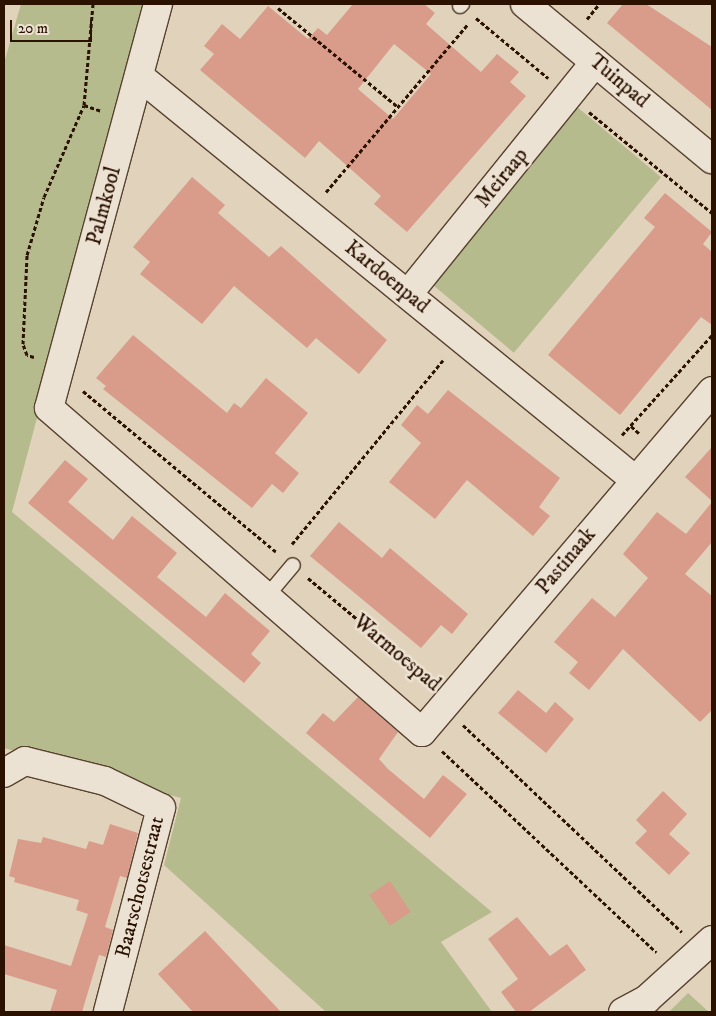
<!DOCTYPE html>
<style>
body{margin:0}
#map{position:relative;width:716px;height:1016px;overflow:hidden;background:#e1d3bb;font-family:"IM FELL DW Pica",serif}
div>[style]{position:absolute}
.green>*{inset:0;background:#b6bb8e;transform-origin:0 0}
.building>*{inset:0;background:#d99b8a;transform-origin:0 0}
.path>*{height:3px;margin-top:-1.5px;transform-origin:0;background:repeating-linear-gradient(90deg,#2b1100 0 4px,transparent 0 6.5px)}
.roads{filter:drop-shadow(1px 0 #58422f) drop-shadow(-1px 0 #58422f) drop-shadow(0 1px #58422f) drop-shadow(0 -1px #58422f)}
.lane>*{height:14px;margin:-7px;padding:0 7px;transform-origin:7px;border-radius:7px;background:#ece2d3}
.street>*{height:28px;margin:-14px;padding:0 14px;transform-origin:14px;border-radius:14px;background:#ece2d3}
span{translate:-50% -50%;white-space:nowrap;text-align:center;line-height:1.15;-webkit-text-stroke:5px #ece2d3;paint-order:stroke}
.street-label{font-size:21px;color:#2b1100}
.frame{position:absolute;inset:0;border:5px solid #2b1100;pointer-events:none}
.scale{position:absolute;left:10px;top:20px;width:82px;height:22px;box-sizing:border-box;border:2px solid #2b1100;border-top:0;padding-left:6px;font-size:15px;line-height:18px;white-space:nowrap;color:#2b1100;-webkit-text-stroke:4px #ece2d3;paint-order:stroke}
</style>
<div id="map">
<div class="green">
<div style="clip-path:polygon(21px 4px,147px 4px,12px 512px,492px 912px,441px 942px,492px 1012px,326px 1012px,164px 865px,181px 798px,4px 748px,4px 63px)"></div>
<div style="left:576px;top:106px;width:111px;height:229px;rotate:40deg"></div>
<div style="clip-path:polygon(688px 993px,709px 1012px,669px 1012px)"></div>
</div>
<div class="building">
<div style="clip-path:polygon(evenodd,353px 4px,424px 4px,435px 13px,426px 24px,481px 72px,497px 54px,519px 72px,510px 82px,526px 96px,407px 232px,374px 204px,381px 196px,319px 141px,305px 158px,200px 70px,214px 54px,204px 46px,222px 24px,240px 39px,268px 6px,308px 39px,318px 28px,327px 35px,353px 4px,394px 44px,431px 74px,393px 119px,358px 89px,394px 44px)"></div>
<div style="clip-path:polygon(623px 4px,646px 4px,712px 47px,712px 110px,607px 23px)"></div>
<div style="clip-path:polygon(192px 177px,225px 205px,218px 213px,269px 257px,281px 246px,387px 340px,359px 374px,316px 338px,307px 348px,234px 286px,202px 324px,140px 274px,150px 262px,133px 247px)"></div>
<div style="clip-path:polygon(665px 193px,712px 232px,703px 244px,712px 252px,712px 325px,701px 317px,620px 415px,548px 355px,655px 227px,644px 218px)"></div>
<div style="clip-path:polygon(133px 335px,227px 413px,234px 403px,241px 408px,266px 378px,308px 413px,275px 453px,299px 473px,283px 493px,272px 484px,252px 508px,103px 389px,106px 386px,96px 378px)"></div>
<div style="clip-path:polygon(448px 390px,560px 478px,539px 507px,550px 516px,533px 536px,467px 480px,435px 519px,389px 482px,421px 443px,401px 425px,417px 405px,428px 414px)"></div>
<div style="clip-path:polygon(712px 447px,712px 501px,685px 477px)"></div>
<div style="clip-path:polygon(65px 460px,88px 479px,68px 502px,113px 540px,132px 516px,177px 553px,157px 577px,195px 608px,206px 617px,225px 593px,270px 631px,251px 654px,261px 663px,244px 683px,28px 503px)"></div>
<div style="clip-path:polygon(712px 502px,712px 542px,685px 574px,712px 596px,712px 710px,700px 722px,623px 649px,589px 690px,569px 673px,578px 662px,554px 642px,592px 598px,615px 617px,648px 578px,623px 554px,657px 512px,686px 534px)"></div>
<div style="clip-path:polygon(339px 522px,382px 558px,390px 548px,468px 614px,452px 634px,441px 625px,421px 648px,310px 556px)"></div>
<div style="clip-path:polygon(518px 690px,546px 713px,555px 702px,574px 719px,546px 753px,498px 713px)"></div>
<div style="clip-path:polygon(358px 697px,398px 732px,379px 759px,388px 769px,424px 799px,443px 775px,467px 794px,430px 838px,306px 733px,323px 713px,334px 722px)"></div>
<div style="clip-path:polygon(663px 791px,687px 814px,669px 834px,690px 853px,669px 875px,635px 843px,647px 831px,636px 820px)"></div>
<div style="clip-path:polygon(110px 824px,138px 833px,127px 878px,120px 876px,105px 927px,113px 930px,106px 957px,99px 955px,82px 1012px,50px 1012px,57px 990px,4px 974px,4px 945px,71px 966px,88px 914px,76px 910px,79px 900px,14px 882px,15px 878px,9px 876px,18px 839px,41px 843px,43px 837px,86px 849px,89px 841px,103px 845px)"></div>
<div style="left:390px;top:881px;width:37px;height:25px;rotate:56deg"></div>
<div style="clip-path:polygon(517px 917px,550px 956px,567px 944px,586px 970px,529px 1012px,516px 1012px,501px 992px,518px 979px,488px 939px)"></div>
<div style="clip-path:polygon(205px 931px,281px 1012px,193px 1012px,158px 974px)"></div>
</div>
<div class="path">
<div style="left:278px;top:8px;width:156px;rotate:39.5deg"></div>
<div style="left:476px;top:18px;width:94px;rotate:39.8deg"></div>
<div style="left:587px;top:19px;width:19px;rotate:-51deg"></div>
<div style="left:84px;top:105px;width:18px;rotate:19deg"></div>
<div style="left:589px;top:112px;width:159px;rotate:39.4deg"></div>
<div style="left:326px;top:192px;width:219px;rotate:-49.8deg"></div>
<div style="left:34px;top:357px;width:7px;rotate:-164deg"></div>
<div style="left:27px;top:355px;width:12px;rotate:-110deg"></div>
<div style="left:23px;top:344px;width:89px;rotate:-87.4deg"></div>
<div style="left:27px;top:255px;width:60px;rotate:-73.7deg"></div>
<div style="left:44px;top:197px;width:100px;rotate:-66.5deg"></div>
<div style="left:84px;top:105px;width:101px;rotate:-84.9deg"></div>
<div style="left:83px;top:391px;width:251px;rotate:39.8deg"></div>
<div style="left:631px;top:426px;width:12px;rotate:42deg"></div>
<div style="left:622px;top:435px;width:135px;rotate:-48deg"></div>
<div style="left:292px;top:544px;width:238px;rotate:-50.6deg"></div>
<div style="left:308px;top:578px;width:159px;rotate:39.9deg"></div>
<div style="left:463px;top:725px;width:301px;rotate:43.4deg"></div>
<div style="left:442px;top:751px;width:294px;rotate:43.2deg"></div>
</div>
<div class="roads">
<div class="lane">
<div style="left:460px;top:6px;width:3px;rotate:-45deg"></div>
<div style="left:267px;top:596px;width:40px;rotate:-50deg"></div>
</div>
<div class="street">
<div style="left:158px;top:4px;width:418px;rotate:105.1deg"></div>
<div style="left:49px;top:408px;width:494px;rotate:41deg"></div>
<div style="left:422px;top:732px;width:448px;rotate:-49.6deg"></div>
<div style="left:525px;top:4px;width:243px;rotate:39.7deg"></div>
<div style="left:139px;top:76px;width:638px;rotate:39.15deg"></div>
<div style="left:408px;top:294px;width:298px;rotate:-51.1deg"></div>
<div style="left:4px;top:773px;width:24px;rotate:-30deg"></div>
<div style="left:25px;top:761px;width:82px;rotate:14deg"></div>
<div style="left:105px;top:781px;width:62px;rotate:25.7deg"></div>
<div style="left:161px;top:808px;width:211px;rotate:104.6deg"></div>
<div style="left:623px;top:1012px;width:27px;rotate:-28deg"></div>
<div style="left:647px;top:999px;width:88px;rotate:-42.2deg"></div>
</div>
</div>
<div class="street-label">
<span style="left:619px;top:81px;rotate:40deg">Tuinpad</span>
<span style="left:502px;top:178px;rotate:-51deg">Meiraap</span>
<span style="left:104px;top:206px;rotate:-75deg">Palmkool</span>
<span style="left:387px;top:277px;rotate:39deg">Kardoenpad</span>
<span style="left:566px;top:561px;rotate:-50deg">Pastinaak</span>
<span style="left:397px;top:653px;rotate:40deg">Warmoespad</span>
<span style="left:140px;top:887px;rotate:-76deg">Baarschotsestraat</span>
</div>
<div class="frame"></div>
<div class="scale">20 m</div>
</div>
